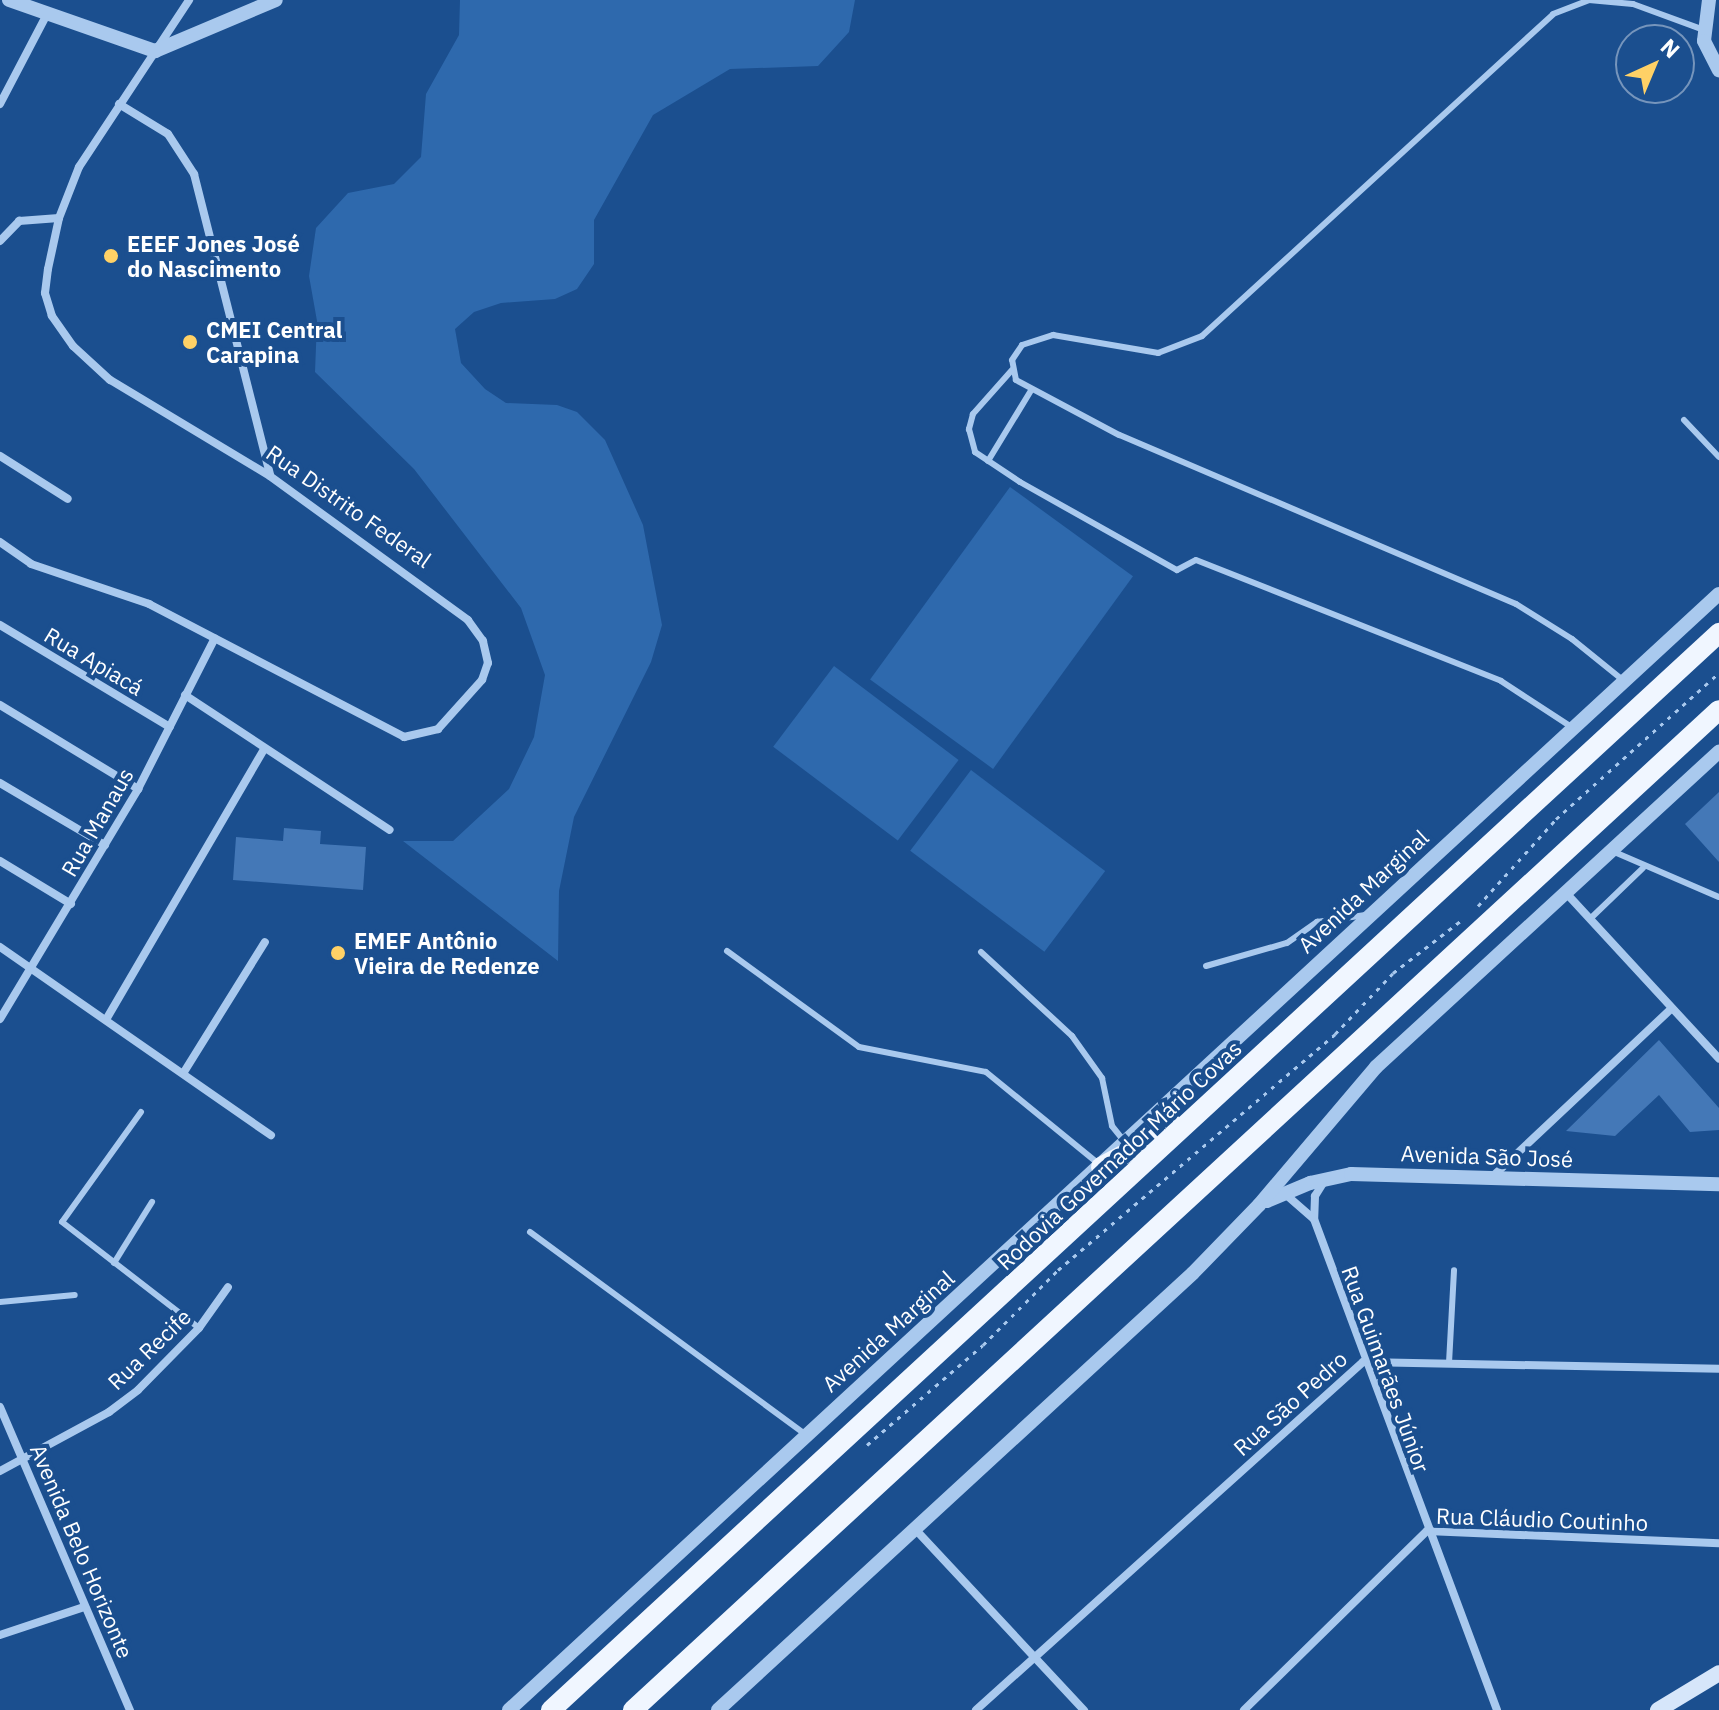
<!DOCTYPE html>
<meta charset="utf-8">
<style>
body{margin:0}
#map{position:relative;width:1719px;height:1710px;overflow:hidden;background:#1b4f8f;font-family:"IBM Plex Sans",sans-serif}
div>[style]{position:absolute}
.green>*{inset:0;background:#2e69ad;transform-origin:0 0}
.building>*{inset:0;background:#4478b7}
.path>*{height:3px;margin-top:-1.5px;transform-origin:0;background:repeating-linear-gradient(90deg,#a9c9ee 0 4px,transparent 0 10px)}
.service>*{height:6px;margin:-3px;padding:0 3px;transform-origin:3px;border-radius:3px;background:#a9c9ee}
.minor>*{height:8px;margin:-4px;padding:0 4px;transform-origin:4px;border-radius:4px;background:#a9c9ee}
.tertiary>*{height:14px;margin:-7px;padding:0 7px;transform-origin:7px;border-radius:7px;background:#a9c9ee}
.secondary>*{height:16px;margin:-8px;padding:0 8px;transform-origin:8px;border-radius:8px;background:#d6e6fa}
.primary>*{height:20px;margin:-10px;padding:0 10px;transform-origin:10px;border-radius:10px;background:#f0f6ff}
.dots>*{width:22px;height:22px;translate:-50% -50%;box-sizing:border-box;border:4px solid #1b4f8f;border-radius:50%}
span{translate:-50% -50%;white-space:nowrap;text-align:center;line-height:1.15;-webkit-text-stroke:8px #1b4f8f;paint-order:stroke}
.poi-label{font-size:22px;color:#fff;font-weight:700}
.left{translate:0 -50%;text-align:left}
.street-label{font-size:22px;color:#fff}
.north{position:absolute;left:1615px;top:24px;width:80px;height:80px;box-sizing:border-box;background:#1b4f8f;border:2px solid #7695bc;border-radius:50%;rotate:44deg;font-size:22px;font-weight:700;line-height:32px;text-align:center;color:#fff}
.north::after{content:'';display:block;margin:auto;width:28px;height:36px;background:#ffd166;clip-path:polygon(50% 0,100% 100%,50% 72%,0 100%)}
</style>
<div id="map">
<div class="green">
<div style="clip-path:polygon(460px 0,855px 0,849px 32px,818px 66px,730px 69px,653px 115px,594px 220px,594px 264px,577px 289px,555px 299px,501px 303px,474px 312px,455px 329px,461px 363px,485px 389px,506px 403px,557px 405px,577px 412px,605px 440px,643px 525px,662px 625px,651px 662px,574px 817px,559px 891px,558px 961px,403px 841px,453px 841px,509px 789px,534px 737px,545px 675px,521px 608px,414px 469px,315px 372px,317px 321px,309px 276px,316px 228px,348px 193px,394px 184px,421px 157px,426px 94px,459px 35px)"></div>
<div style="left:1010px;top:487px;width:152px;height:238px;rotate:36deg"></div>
<div style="left:834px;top:666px;width:156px;height:101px;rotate:37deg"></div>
<div style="left:971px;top:770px;width:168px;height:101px;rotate:37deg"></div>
</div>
<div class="building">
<div style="clip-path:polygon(1719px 792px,1719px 862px,1685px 824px)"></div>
<div style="clip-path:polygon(284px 828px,321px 831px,320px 844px,366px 847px,363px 890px,233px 880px,236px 837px,283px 841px)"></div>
<div style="clip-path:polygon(1659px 1040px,1719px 1108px,1719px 1130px,1690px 1132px,1659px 1095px,1615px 1136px,1566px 1131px)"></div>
</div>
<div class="path">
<div style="left:1478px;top:906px;width:117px;rotate:-48.1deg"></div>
<div style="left:1556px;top:819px;width:219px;rotate:-41.9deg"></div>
<div style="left:867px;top:1445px;width:153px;rotate:-40.8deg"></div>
<div style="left:983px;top:1345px;width:106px;rotate:-45deg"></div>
<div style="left:1058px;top:1270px;width:364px;rotate:-40.4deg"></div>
<div style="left:1335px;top:1034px;width:84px;rotate:-46.4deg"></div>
<div style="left:1393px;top:973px;width:88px;rotate:-37.6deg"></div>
</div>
<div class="service">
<div style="left:1012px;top:370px;width:59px;rotate:131.6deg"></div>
<div style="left:973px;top:414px;width:16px;rotate:105deg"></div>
<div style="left:969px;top:429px;width:24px;rotate:75deg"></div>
<div style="left:975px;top:452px;width:54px;rotate:33.7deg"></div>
<div style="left:1020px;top:482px;width:180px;rotate:29.3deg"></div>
<div style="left:1177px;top:570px;width:21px;rotate:-28deg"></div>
<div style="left:1196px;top:560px;width:328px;rotate:21.6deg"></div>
<div style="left:1501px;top:681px;width:86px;rotate:33.1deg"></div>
<div style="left:1684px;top:420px;width:51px;rotate:46.6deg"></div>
<div style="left:988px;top:461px;width:84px;rotate:-58.6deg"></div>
<div style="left:1624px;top:681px;width:67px;rotate:-141.1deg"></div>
<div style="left:1572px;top:639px;width:66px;rotate:-148deg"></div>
<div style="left:1516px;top:604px;width:431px;rotate:-156.9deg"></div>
<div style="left:1119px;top:435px;width:117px;rotate:-151.9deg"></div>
<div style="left:1016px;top:380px;width:20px;rotate:-101deg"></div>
<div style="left:1012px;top:360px;width:18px;rotate:-56deg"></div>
<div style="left:1022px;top:345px;width:33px;rotate:-18deg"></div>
<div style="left:1053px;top:335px;width:107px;rotate:9.7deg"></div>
<div style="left:1158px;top:353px;width:47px;rotate:-21.1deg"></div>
<div style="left:1202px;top:336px;width:476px;rotate:-42.5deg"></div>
<div style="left:1553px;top:14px;width:39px;rotate:-21deg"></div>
<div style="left:1589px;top:0;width:44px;rotate:5.2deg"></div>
<div style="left:1633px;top:4px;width:76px;rotate:20.1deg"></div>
<div style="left:1612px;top:851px;width:116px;rotate:23.3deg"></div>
<div style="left:1591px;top:918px;width:72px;rotate:-43.9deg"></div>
<div style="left:727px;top:951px;width:163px;rotate:36deg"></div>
<div style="left:859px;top:1047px;width:129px;rotate:11.1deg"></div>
<div style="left:986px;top:1072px;width:147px;rotate:39.2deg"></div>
<div style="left:981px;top:952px;width:124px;rotate:42.7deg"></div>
<div style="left:1072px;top:1036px;width:52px;rotate:54.5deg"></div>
<div style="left:1102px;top:1078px;width:49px;rotate:78.2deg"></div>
<div style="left:1112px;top:1126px;width:19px;rotate:51deg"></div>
<div style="left:1206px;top:966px;width:84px;rotate:-15.9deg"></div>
<div style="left:1287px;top:943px;width:37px;rotate:-35deg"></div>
<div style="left:1317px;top:922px;width:49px;rotate:-8.3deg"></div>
<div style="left:141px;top:1112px;width:135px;rotate:125.7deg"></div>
<div style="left:62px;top:1222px;width:173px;rotate:37.7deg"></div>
<div style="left:530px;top:1232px;width:343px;rotate:36.3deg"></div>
<div style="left:114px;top:1263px;width:72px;rotate:-58.1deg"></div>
<div style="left:0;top:1302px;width:75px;rotate:-5.3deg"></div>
<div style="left:1449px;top:1363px;width:93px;rotate:-86.9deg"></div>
</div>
<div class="minor">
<div style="left:0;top:104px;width:102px;rotate:-62.4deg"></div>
<div style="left:119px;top:104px;width:57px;rotate:31.5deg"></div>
<div style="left:168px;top:134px;width:48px;rotate:57deg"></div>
<div style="left:194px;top:174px;width:310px;rotate:75.8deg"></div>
<div style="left:0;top:241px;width:28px;rotate:-46deg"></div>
<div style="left:19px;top:221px;width:40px;rotate:-4.3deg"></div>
<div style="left:0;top:456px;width:80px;rotate:32.3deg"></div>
<div style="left:0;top:542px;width:38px;rotate:35deg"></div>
<div style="left:31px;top:564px;width:125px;rotate:18.7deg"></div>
<div style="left:149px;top:604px;width:288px;rotate:27.5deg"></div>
<div style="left:404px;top:737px;width:35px;rotate:-13deg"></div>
<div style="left:438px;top:729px;width:66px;rotate:-48.1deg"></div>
<div style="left:482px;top:680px;width:18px;rotate:-71deg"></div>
<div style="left:488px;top:663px;width:23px;rotate:-103deg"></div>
<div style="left:483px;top:641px;width:26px;rotate:-126deg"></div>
<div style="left:468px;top:620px;width:245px;rotate:-144deg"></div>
<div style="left:270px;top:476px;width:187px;rotate:-149deg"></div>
<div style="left:110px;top:380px;width:50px;rotate:-137.4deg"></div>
<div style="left:73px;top:346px;width:37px;rotate:-125deg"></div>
<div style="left:52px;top:316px;width:24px;rotate:-107deg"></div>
<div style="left:45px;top:293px;width:24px;rotate:-83deg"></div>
<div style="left:48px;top:269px;width:52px;rotate:-77.8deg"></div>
<div style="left:59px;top:218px;width:55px;rotate:-68.6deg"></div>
<div style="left:79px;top:167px;width:200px;rotate:-56.6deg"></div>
<div style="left:0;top:625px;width:198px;rotate:31deg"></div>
<div style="left:185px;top:695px;width:245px;rotate:33.4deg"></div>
<div style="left:0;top:705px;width:162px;rotate:31.3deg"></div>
<div style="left:0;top:783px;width:122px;rotate:30.6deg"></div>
<div style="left:0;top:861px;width:83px;rotate:31.2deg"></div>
<div style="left:1567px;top:894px;width:224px;rotate:47.3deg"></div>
<div style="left:0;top:947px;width:330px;rotate:34.8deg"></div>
<div style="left:107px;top:1018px;width:311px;rotate:-59.7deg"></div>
<div style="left:0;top:1019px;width:268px;rotate:-59deg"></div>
<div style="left:138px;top:789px;width:169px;rotate:-63deg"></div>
<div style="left:184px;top:1072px;width:153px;rotate:-58.1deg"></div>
<div style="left:1491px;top:1178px;width:247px;rotate:-43.2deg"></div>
<div style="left:1325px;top:1180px;width:19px;rotate:122deg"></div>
<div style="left:1315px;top:1196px;width:23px;rotate:92deg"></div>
<div style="left:1314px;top:1219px;width:524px;rotate:69.56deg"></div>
<div style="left:1284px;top:1193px;width:38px;rotate:41deg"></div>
<div style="left:0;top:1407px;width:330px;rotate:66.8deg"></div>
<div style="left:0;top:1471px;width:124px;rotate:-28.4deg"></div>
<div style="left:109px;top:1412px;width:36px;rotate:-37deg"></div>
<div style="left:138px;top:1390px;width:87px;rotate:-45.5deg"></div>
<div style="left:199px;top:1328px;width:50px;rotate:-54.7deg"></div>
<div style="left:915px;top:1529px;width:248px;rotate:47deg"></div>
<div style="left:0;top:1635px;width:89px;rotate:-18.4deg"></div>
<div style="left:976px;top:1710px;width:520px;rotate:-41.96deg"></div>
<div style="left:1363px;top:1362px;width:356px;rotate:1.1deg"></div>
<div style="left:1244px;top:1710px;width:256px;rotate:-44.4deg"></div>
<div style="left:1427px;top:1531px;width:292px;rotate:2.4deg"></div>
</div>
<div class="tertiary">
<div style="left:9px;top:0;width:155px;rotate:19.3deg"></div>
<div style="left:155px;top:51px;width:131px;rotate:-22.9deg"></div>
<div style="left:1709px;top:0;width:41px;rotate:97deg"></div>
<div style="left:1704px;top:41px;width:33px;rotate:63deg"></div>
<div style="left:1267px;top:1201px;width:47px;rotate:-22.7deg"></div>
<div style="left:1310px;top:1183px;width:42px;rotate:-12.4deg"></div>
<div style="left:1351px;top:1174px;width:368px;rotate:1.6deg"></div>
<div style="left:509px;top:1710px;width:1646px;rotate:-42.69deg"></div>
<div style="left:718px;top:1710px;width:645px;rotate:-42.61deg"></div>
<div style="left:1193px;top:1273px;width:95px;rotate:-45.9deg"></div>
<div style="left:1259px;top:1205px;width:181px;rotate:-49.7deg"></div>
<div style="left:1376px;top:1067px;width:466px;rotate:-42.6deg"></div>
</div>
<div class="secondary">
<div style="left:1658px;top:1710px;width:71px;rotate:-31.2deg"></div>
</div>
<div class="primary">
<div style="left:1101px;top:1167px;width:85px;rotate:-28.7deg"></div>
<div style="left:551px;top:1710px;width:1589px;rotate:-42.68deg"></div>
<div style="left:633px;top:1710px;width:1476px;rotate:-42.64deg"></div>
</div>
<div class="dots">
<div style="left:111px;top:256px;background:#ffd166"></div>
<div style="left:190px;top:342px;background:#ffd166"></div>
<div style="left:338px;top:953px;background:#ffd166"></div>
</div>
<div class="poi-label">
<span class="left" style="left:127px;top:256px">EEEF Jones José<br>do Nascimento</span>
<span class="left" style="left:206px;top:342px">CMEI Central<br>Carapina</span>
<span class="left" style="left:354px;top:953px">EMEF Antônio<br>Vieira de Redenze</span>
</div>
<div class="street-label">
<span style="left:349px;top:506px;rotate:35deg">Rua Distrito Federal</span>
<span style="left:94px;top:661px;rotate:31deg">Rua Apiacá</span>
<span style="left:97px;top:822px;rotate:-60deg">Rua Manaus</span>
<span style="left:1363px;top:891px;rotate:-43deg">Avenida Marginal</span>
<span style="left:1119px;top:1155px;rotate:-43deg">Rodovia Governador Mário Covas</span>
<span style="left:1487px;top:1156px;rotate:2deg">Avenida São José</span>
<span style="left:888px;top:1331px;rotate:-42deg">Avenida Marginal</span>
<span style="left:149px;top:1349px;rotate:-44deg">Rua Recife</span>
<span style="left:1386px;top:1369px;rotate:70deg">Rua Guimarães Júnior</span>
<span style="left:1290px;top:1403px;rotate:-42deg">Rua São Pedro</span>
<span style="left:1542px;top:1519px;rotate:2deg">Rua Cláudio Coutinho</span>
<span style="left:82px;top:1551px;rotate:67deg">Avenida Belo Horizonte</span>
</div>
<div class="north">N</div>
</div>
